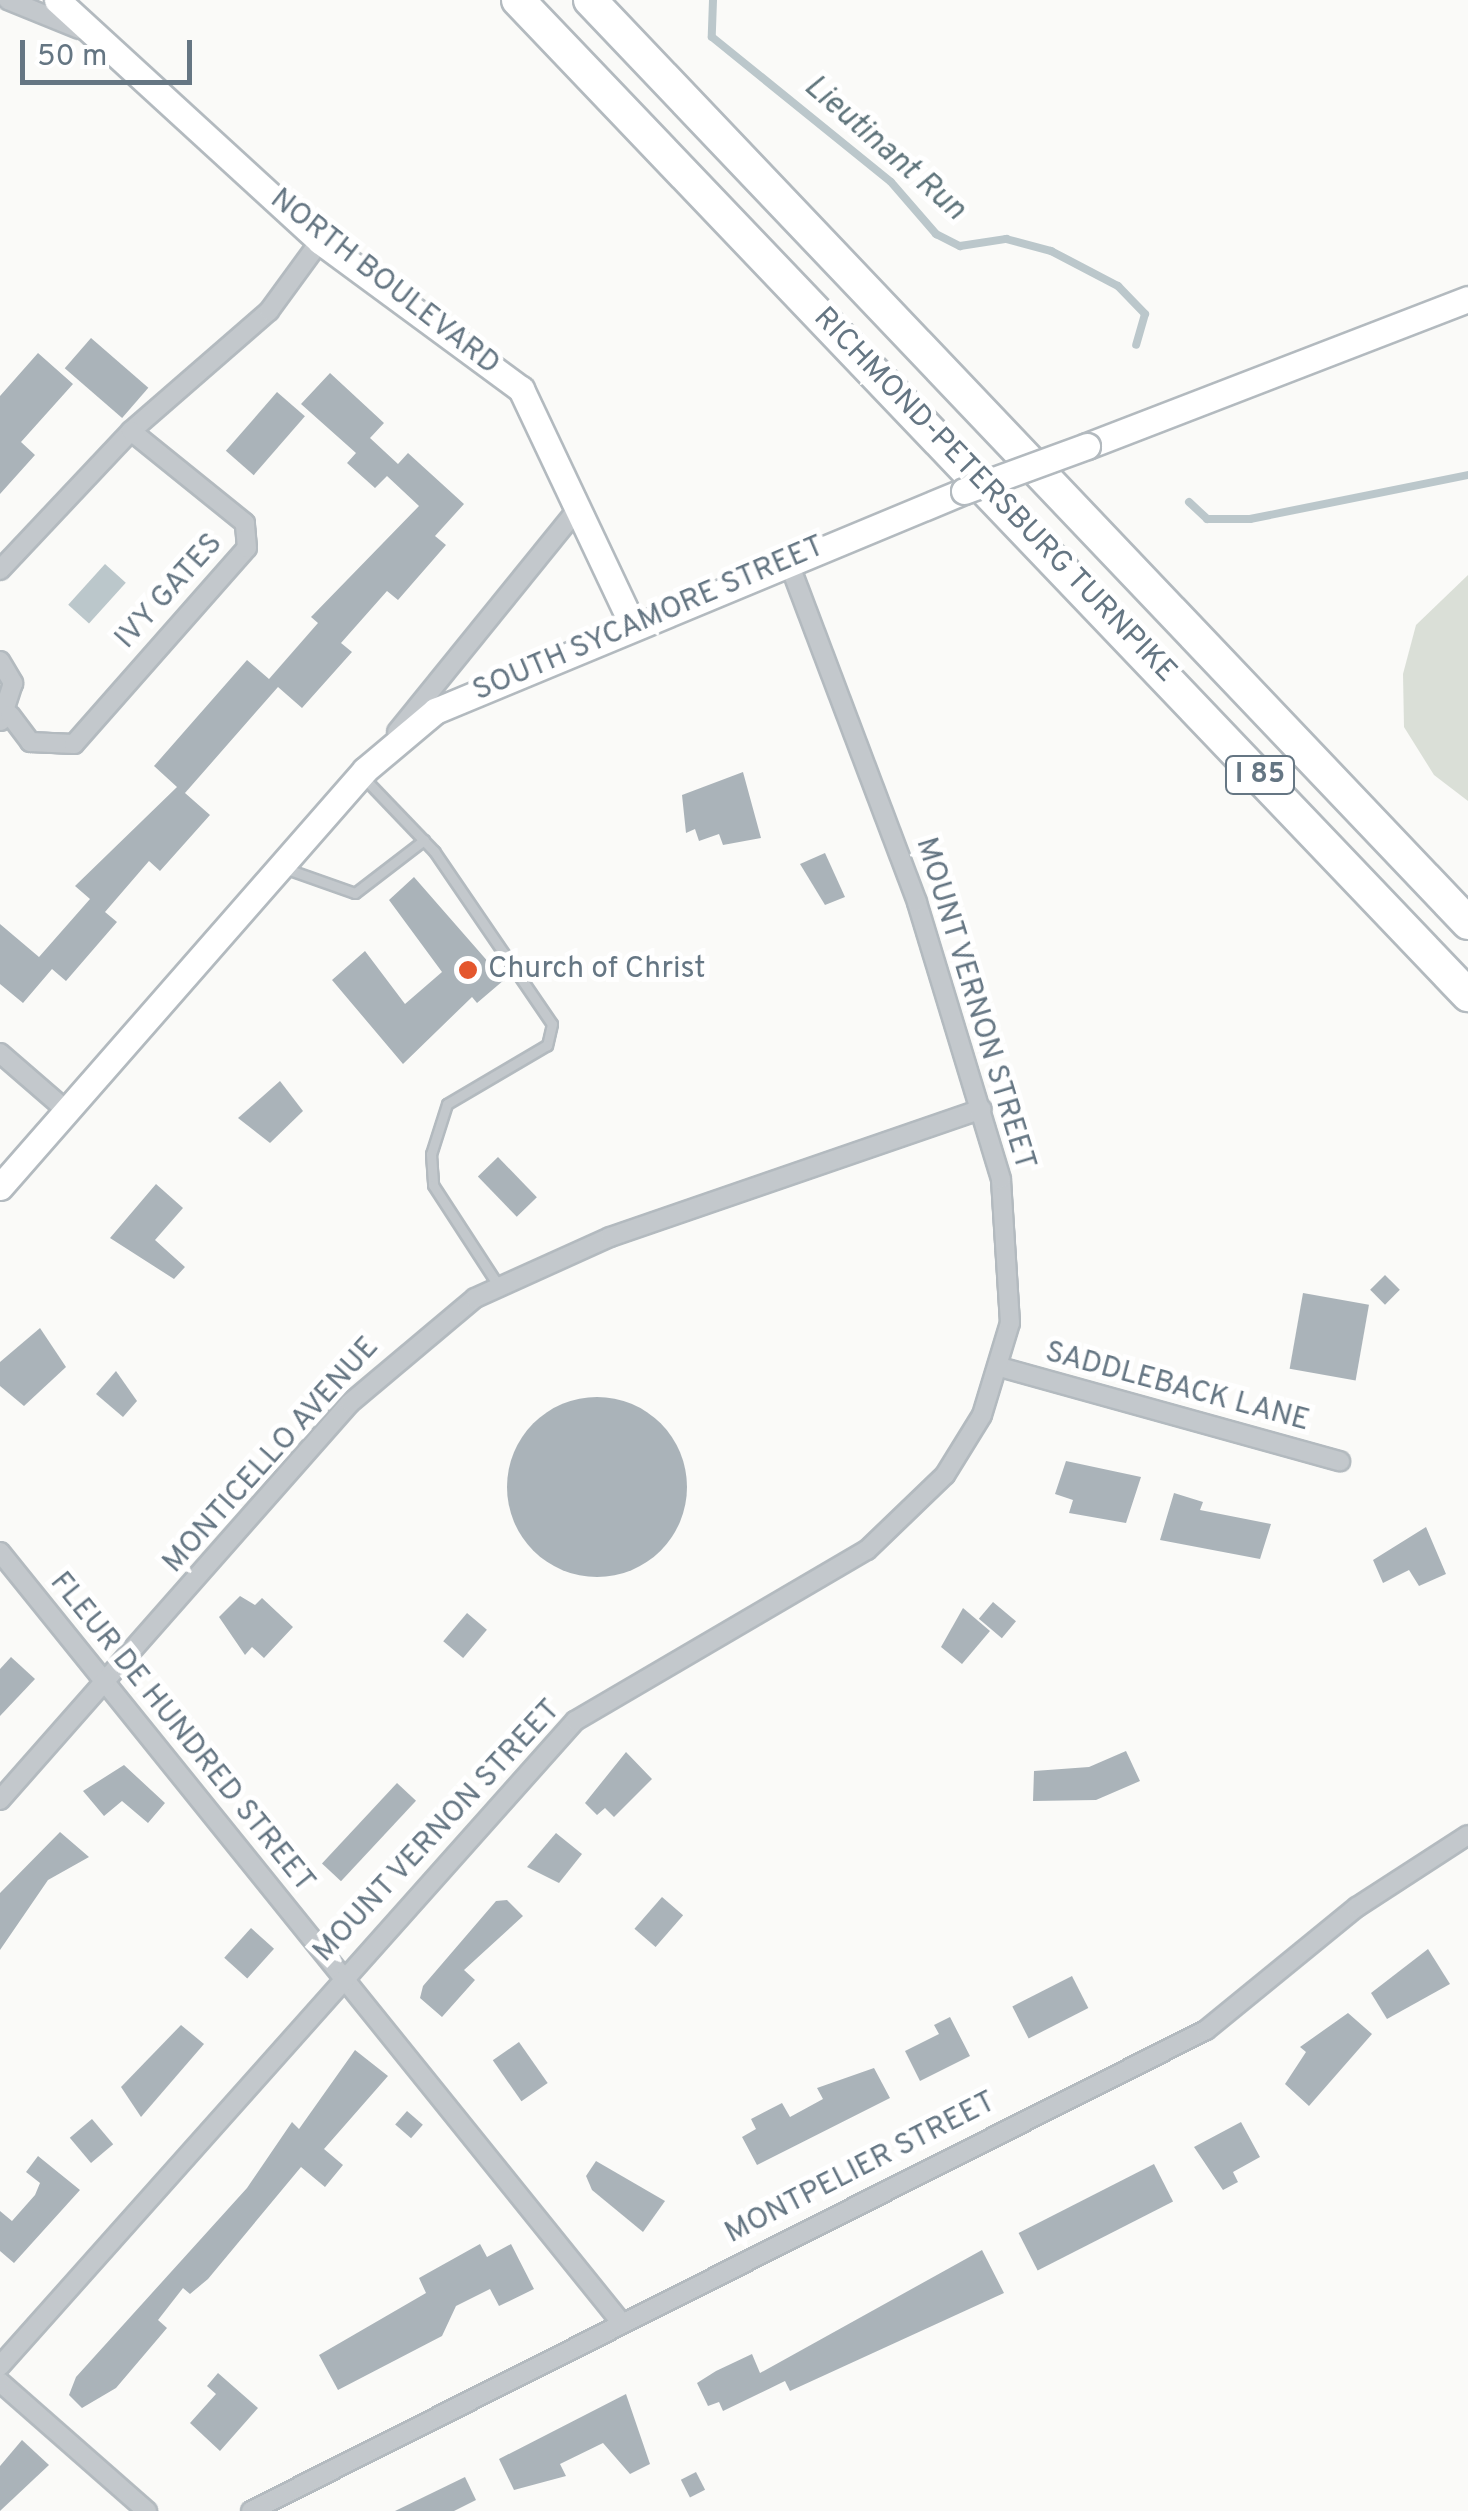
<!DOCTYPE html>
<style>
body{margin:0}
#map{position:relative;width:1468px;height:2511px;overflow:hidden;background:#fafaf8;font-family:Overpass,sans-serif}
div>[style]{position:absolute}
.green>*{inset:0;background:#dadfd7}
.water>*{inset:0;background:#bbc7cb;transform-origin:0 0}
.stream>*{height:8px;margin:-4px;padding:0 4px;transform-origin:4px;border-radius:4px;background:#bbc7cb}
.building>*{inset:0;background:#aab3b9;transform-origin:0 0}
.round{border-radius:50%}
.roads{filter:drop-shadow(2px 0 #b3babf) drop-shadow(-2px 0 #b3babf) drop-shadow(0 2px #b3babf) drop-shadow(0 -2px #b3babf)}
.lane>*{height:9px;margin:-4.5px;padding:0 4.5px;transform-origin:4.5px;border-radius:4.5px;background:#c3c8cc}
.street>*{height:18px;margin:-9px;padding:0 9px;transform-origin:9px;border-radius:9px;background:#c3c8cc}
.secondary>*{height:25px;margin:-12.5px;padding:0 12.5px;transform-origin:12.5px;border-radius:12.5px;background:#fff}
.highway>*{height:32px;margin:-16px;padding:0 16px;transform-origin:16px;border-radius:16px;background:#fff}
.bridges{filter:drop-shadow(2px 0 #b3babf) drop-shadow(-2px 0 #b3babf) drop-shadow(0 2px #b3babf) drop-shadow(0 -2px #b3babf)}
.secondary-bridge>*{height:25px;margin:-12.5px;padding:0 12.5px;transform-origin:12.5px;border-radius:12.5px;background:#fff}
.dots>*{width:28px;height:28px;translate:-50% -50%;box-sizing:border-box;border:5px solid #fff;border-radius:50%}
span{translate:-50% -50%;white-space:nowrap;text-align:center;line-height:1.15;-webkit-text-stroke:10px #fff;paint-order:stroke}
.shield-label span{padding:2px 8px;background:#fff;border:2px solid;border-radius:8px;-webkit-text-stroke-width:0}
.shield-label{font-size:28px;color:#657683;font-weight:700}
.street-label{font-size:30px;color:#657683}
.poi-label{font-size:30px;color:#657683}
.left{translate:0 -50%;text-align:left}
.water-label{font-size:32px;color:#60757c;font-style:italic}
.scale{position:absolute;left:20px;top:40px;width:172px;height:45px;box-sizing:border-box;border:5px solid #657683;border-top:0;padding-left:12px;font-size:30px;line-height:35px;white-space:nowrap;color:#657683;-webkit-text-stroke:8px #fff;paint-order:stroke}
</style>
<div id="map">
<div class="green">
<div style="clip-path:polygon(1468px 575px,1468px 801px,1434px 775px,1404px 727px,1403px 674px,1416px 625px)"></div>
</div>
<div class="water">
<div style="left:105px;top:564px;width:28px;height:55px;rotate:42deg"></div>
</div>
<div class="stream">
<div style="left:713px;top:0;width:37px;rotate:92deg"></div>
<div style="left:712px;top:37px;width:230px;rotate:39deg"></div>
<div style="left:891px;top:182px;width:69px;rotate:49.1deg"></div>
<div style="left:936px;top:234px;width:27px;rotate:27deg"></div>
<div style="left:960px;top:246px;width:47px;rotate:-8.7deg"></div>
<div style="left:1006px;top:239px;width:47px;rotate:14.9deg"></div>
<div style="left:1051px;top:251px;width:76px;rotate:27.6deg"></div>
<div style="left:1118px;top:286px;width:39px;rotate:46deg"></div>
<div style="left:1145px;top:314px;width:32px;rotate:106deg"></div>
<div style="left:1189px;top:502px;width:25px;rotate:43deg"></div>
<div style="left:1207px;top:519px;width:43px"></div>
<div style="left:1250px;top:519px;width:222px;rotate:-11.4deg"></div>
</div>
<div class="building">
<div style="left:91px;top:338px;width:76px;height:40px;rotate:41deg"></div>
<div style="clip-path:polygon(38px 353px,73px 384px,21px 442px,35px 455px,0 494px,0 396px)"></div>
<div style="clip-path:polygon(330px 373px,384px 423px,370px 438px,398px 464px,408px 453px,464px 504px,435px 536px,446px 545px,398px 600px,387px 591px,341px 643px,352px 652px,302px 708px,278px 687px,185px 793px,210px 815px,160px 871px,149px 861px,105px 912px,117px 922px,66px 981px,52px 969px,23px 1003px,0 984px,0 924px,39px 957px,90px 899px,75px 886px,177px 787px,154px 766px,247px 660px,269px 679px,318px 623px,311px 617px,419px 506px,387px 476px,375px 488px,347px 463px,356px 453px,301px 404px)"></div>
<div style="left:277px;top:392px;width:37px;height:78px;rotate:41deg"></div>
<div style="clip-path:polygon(743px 772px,761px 838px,723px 845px,719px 834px,699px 841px,695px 829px,686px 833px,682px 795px)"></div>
<div style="clip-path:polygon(825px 853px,845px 897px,825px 905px,800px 864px)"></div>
<div style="clip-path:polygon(414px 877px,504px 980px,477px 1003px,472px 997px,403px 1064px,332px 980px,365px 951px,405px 1004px,442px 972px,389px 900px)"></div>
<div style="clip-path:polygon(280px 1081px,303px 1111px,270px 1143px,238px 1118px)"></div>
<div style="left:498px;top:1157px;width:56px;height:28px;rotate:46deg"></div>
<div style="clip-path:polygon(156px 1184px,183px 1208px,155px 1240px,185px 1267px,174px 1279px,110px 1238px)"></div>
<div style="left:1385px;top:1275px;width:21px;height:21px;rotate:45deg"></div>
<div style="left:1303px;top:1293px;width:67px;height:77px;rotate:10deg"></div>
<div style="clip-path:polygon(40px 1328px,66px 1367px,24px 1406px,0 1386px,0 1362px)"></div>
<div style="clip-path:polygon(116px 1371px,137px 1401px,123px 1417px,96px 1394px)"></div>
<div class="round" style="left:507px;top:1397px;width:180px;height:180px"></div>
<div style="clip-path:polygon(1066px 1461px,1141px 1477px,1126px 1523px,1069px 1513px,1073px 1500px,1055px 1494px)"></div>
<div style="clip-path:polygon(1174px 1493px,1203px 1502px,1200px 1510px,1271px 1524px,1260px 1559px,1160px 1540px)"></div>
<div style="clip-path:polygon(1426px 1527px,1446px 1574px,1419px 1586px,1409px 1570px,1383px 1583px,1373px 1560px)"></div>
<div style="clip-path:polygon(240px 1596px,255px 1605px,262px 1598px,293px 1627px,264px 1658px,252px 1647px,245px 1655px,219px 1617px)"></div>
<div style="left:993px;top:1602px;width:30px;height:22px;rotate:40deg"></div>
<div style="clip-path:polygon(963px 1608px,990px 1631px,962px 1664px,941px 1647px)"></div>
<div style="left:467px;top:1613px;width:26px;height:37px;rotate:40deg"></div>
<div style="clip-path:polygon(11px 1657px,35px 1679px,0 1716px,0 1669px)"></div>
<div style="clip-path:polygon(1126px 1751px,1140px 1781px,1096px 1800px,1033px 1801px,1034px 1771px,1089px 1767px)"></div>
<div style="clip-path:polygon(626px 1752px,652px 1779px,614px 1817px,605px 1808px,597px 1815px,585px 1803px)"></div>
<div style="clip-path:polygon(124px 1765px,165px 1803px,148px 1823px,122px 1801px,104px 1816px,83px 1791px)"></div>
<div style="left:397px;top:1783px;width:26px;height:110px;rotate:43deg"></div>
<div style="clip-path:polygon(60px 1832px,89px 1857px,48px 1880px,0 1950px,0 1893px)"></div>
<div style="clip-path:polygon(556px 1833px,582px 1854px,559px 1883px,527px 1867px)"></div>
<div style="left:662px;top:1897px;width:28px;height:42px;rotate:41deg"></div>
<div style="clip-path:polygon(507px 1900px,523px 1916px,464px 1970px,475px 1980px,442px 2017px,420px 1998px,423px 1986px,496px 1901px)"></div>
<div style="left:251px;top:1928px;width:31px;height:40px;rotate:42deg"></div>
<div style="clip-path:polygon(1428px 1949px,1450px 1984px,1387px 2019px,1371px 1993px)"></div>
<div style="left:1072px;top:1976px;width:36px;height:67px;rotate:63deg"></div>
<div style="clip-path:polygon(1348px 2013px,1372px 2034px,1309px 2106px,1285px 2084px,1306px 2052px,1300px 2047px)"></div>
<div style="clip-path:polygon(950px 2017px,970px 2056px,920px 2081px,905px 2051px,939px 2034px,934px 2025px)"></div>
<div style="clip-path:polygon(181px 2025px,204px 2044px,141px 2117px,121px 2087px)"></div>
<div style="left:519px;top:2042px;width:50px;height:32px;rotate:55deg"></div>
<div style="clip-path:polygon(355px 2050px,388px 2076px,324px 2149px,343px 2165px,325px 2187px,301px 2167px,208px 2279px,190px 2294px,183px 2288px,158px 2320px,167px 2328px,116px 2388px,82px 2408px,69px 2395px,76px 2377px,247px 2188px,292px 2122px,299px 2129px)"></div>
<div style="clip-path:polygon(874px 2068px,890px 2098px,757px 2165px,742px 2137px,756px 2129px,751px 2119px,782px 2103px,790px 2117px,823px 2099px,817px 2088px)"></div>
<div style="left:407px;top:2111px;width:21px;height:18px;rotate:41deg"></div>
<div style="left:92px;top:2119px;width:33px;height:29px;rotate:50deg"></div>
<div style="clip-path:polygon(1241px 2122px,1260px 2157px,1233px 2172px,1238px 2182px,1223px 2190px,1194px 2147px)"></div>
<div style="clip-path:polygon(38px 2156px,80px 2190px,14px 2263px,0 2251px,0 2211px,12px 2221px,35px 2195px,40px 2183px,26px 2172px)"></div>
<div style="clip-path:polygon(596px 2161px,665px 2201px,643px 2232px,592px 2190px,586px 2176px)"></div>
<div style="left:1154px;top:2164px;width:42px;height:152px;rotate:63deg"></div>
<div style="clip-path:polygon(480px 2244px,487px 2257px,511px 2244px,534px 2289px,499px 2306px,490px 2289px,456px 2306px,442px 2336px,338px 2390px,319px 2355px,426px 2293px,419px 2278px)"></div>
<div style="clip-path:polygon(982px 2250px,1004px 2293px,790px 2391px,785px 2381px,723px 2411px,719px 2402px,708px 2406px,697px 2383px,716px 2371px,752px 2354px,760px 2373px)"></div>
<div style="clip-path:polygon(218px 2373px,258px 2408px,220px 2451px,190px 2423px,216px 2394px,207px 2386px)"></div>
<div style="clip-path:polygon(626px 2394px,650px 2464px,630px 2474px,603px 2443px,560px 2464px,566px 2476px,514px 2490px,499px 2459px)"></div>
<div style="clip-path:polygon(22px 2440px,49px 2465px,0 2511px,0 2466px)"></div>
<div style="left:696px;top:2472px;width:20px;height:17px;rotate:63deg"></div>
<div style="clip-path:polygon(465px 2477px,476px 2500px,454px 2511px,395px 2511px)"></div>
</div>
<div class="roads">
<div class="lane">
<div style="left:363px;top:777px;width:103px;rotate:46.2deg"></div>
<div style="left:434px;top:851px;width:209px;rotate:55.7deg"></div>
<div style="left:552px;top:1024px;width:22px;rotate:103deg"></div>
<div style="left:547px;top:1045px;width:116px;rotate:149.5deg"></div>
<div style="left:447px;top:1104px;width:52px;rotate:107.7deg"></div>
<div style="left:431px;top:1154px;width:31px;rotate:86deg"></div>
<div style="left:433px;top:1185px;width:119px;rotate:57deg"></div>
<div style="left:284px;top:868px;width:75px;rotate:19.4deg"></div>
<div style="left:355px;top:893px;width:87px;rotate:-37.5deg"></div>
</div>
<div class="street">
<div style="left:8px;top:0;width:77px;rotate:22.2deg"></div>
<div style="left:0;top:570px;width:191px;rotate:-46.7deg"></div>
<div style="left:131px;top:431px;width:183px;rotate:-41deg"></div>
<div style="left:269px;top:311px;width:87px;rotate:-53.9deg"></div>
<div style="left:0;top:661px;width:26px;rotate:59deg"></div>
<div style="left:13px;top:683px;width:40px;rotate:108deg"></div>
<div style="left:10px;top:715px;width:34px;rotate:53deg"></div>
<div style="left:30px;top:742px;width:44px;rotate:2.6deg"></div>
<div style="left:74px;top:744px;width:261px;rotate:-48.6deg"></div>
<div style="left:247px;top:548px;width:25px;rotate:-95deg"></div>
<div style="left:245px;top:523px;width:146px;rotate:-141.1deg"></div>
<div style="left:397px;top:732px;width:289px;rotate:-51deg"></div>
<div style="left:0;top:1053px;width:89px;rotate:40.9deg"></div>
<div style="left:1000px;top:1367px;width:353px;rotate:15.5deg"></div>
<div style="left:0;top:1552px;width:988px;rotate:51.12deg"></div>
<div style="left:0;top:1800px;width:529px;rotate:-48.6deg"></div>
<div style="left:350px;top:1403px;width:163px;rotate:-40deg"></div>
<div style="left:475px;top:1298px;width:148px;rotate:-24.3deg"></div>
<div style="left:610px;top:1237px;width:393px;rotate:-19deg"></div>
<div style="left:0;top:2366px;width:864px;rotate:-48.28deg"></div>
<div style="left:575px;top:1721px;width:338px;rotate:-30.4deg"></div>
<div style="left:867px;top:1550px;width:108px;rotate:-43.9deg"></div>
<div style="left:945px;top:1475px;width:70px;rotate:-58.3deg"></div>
<div style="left:982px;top:1415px;width:96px;rotate:-73.1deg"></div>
<div style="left:1010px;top:1323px;width:144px;rotate:-93.6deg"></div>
<div style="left:1001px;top:1179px;width:289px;rotate:-106.9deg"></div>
<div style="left:917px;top:902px;width:366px;rotate:-110.7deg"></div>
<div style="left:0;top:2382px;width:196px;rotate:41.3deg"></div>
<div style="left:251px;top:2511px;width:1069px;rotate:-26.73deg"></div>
<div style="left:1206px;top:2030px;width:195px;rotate:-39.2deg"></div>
<div style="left:1357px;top:1907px;width:132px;rotate:-33deg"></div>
</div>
<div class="secondary">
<div style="left:57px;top:0;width:357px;rotate:42.5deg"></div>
<div style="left:320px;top:241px;width:250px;rotate:36.4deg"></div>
<div style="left:521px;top:389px;width:260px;rotate:64.7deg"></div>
<div style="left:1087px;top:446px;width:408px;rotate:-21.1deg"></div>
<div style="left:0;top:1187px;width:554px;rotate:-48.8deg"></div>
<div style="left:365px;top:770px;width:92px;rotate:-40.1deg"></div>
<div style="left:435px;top:711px;width:573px;rotate:-22.58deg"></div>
</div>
<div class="highway">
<div style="left:518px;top:0;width:1376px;rotate:46.33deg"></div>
<div style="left:590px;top:0;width:1274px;rotate:46.43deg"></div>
</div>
</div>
<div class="bridges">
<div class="secondary-bridge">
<div style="left:964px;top:491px;width:131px;rotate:-20.1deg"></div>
</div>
</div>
<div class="dots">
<div style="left:468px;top:970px;background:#e4572e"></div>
</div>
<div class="shield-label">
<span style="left:1260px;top:775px">I 85</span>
</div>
<div class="street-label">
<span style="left:384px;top:283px;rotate:38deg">NORTH BOULEVARD</span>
<span style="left:994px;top:496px;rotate:46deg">RICHMOND-PETERSBURG TURNPIKE</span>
<span style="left:170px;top:592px;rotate:-48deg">IVY GATES</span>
<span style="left:649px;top:620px;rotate:-23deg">SOUTH SYCAMORE STREET</span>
<span style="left:974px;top:1004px;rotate:73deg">MOUNT VERNON STREET</span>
<span style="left:1177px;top:1388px;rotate:15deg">SADDLEBACK LANE</span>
<span style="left:272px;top:1456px;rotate:-48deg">MONTICELLO AVENUE</span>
<span style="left:181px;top:1733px;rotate:51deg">FLEUR DE HUNDRED STREET</span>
<span style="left:438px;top:1832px;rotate:-47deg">MOUNT VERNON STREET</span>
<span style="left:861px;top:2169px;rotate:-27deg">MONTPELIER STREET</span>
</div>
<div class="poi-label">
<span class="left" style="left:488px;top:970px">Church of Christ</span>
</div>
<div class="water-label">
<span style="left:884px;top:149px;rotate:41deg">Lieutinant Run</span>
</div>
<div class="scale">50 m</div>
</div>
